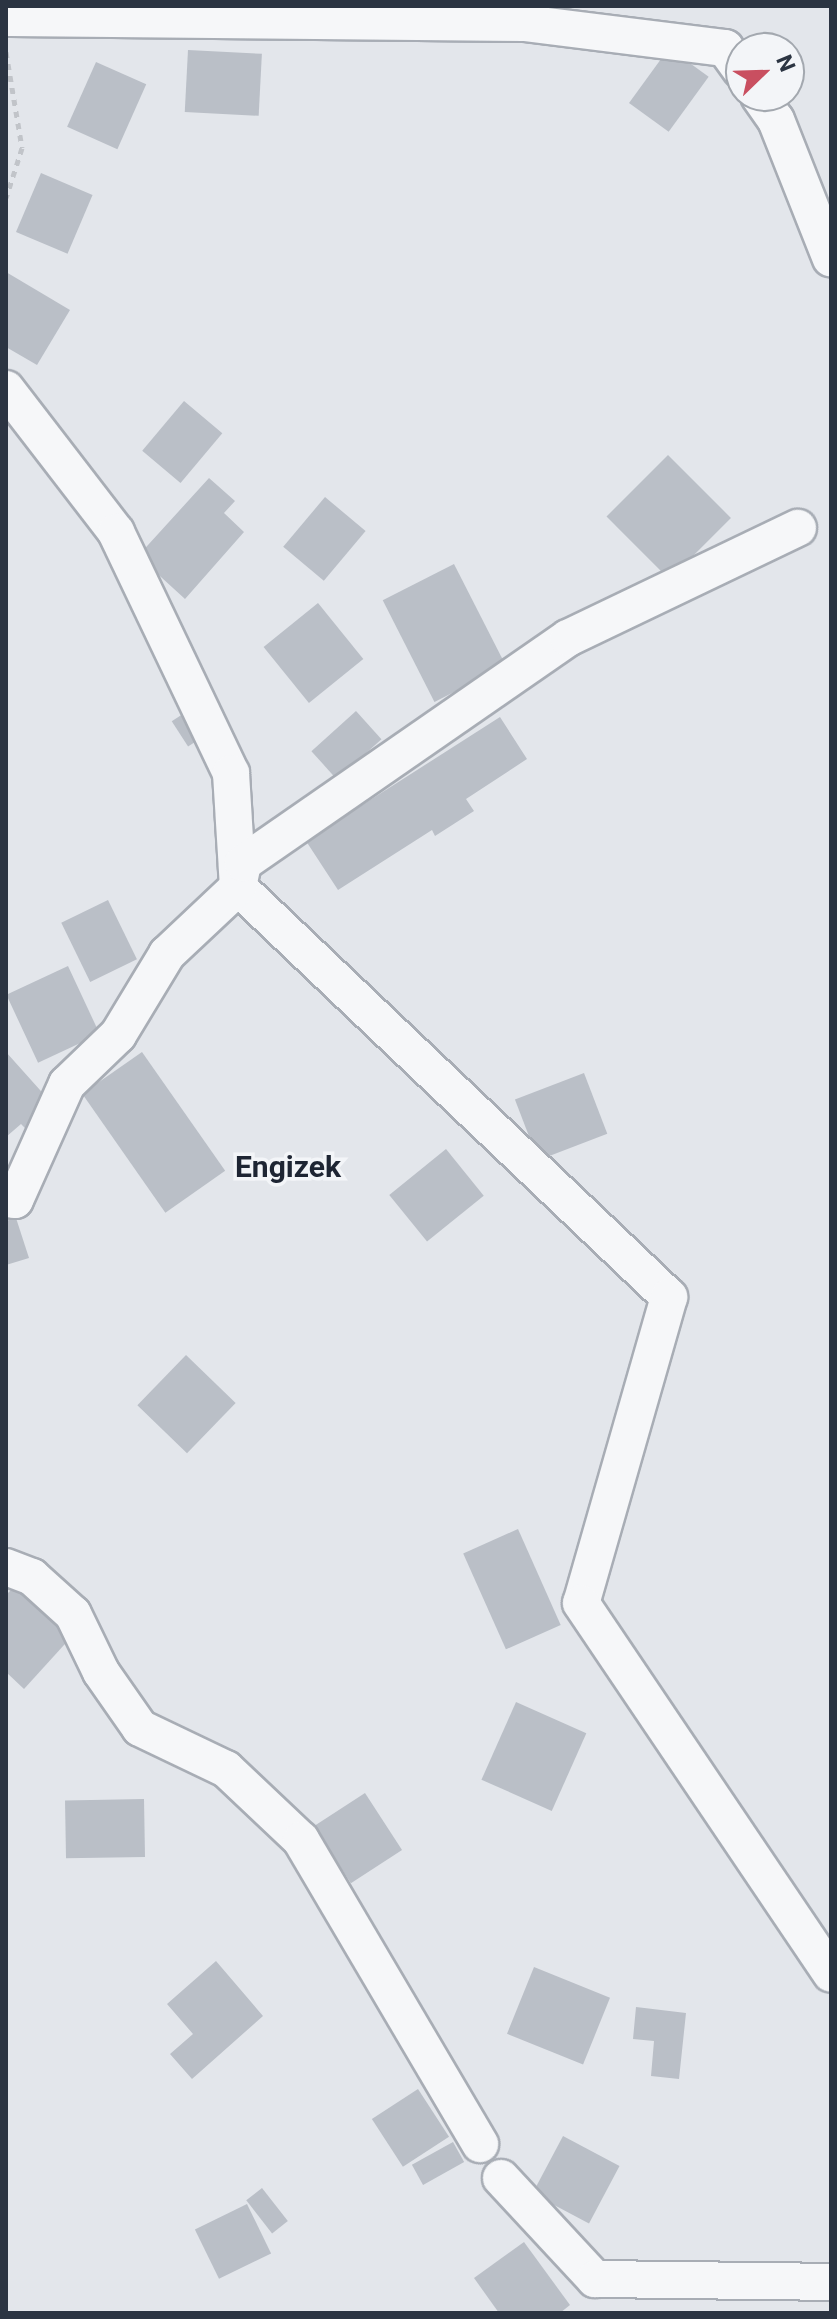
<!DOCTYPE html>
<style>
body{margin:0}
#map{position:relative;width:837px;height:2319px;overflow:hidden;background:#e3e6eb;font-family:Roboto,sans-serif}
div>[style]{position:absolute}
.building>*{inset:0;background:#babfc7;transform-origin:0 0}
.path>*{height:5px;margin-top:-2.5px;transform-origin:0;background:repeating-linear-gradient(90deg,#c1c4c9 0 6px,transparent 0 12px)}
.roads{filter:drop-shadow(2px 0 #a8adb5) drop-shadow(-2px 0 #a8adb5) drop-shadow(0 2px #a8adb5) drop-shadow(0 -2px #a8adb5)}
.minor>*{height:36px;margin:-18px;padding:0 18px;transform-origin:18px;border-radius:18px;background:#f6f7f9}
span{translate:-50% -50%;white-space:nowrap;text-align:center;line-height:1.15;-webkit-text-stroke:7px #f3f5f8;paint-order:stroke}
.quarter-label{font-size:30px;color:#1e2533;font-weight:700}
.frame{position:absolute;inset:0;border:8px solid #2b3442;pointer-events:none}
.north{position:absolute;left:725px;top:32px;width:80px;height:80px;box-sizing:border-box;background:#f3f5f8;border:2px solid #a3a8af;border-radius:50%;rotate:67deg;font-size:22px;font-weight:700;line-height:32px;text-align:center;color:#2b3442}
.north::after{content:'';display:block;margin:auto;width:28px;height:36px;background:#c94f60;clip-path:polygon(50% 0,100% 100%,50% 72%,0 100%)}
</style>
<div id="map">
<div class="building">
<div style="left:669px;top:48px;width:49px;height:68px;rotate:36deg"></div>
<div style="left:188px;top:50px;width:74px;height:62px;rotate:3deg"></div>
<div style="left:96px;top:62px;width:55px;height:71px;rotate:24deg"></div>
<div style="left:41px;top:173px;width:56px;height:64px;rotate:23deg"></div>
<div style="clip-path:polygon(6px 272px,70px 310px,37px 365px,6px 347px)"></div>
<div style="left:184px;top:401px;width:50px;height:65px;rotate:40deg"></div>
<div style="left:668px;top:455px;width:89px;height:87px;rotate:45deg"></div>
<div style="clip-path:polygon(209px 478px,235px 501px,224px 513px,244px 532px,185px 599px,138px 556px)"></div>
<div style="left:325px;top:497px;width:53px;height:65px;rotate:40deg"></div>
<div style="left:454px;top:564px;width:114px;height:80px;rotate:63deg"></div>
<div style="left:318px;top:603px;width:72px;height:70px;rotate:51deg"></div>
<div style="left:356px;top:711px;width:38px;height:60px;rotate:48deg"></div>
<div style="left:186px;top:712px;width:30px;height:17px;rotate:57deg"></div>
<div style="clip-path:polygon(500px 717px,527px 759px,466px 799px,474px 811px,435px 836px,432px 830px,338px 890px,306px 841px)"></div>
<div style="left:108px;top:900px;width:66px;height:52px;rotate:64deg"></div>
<div style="left:68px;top:966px;width:75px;height:68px;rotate:65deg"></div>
<div style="clip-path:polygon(6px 1052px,57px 1109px,30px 1133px,21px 1124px,6px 1137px)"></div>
<div style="left:142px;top:1052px;width:145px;height:73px;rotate:55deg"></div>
<div style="left:584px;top:1073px;width:65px;height:74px;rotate:69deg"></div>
<div style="left:446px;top:1149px;width:60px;height:73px;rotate:51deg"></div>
<div style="clip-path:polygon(16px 1218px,29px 1258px,6px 1265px,6px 1221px)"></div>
<div style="left:186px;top:1355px;width:69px;height:70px;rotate:44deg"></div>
<div style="left:518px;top:1529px;width:105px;height:60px;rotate:66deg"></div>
<div style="clip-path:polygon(18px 1583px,74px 1634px,24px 1689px,6px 1672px,6px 1595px)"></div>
<div style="left:516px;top:1702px;width:77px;height:85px;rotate:24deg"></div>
<div style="left:365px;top:1793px;width:68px;height:61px;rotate:57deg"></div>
<div style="left:144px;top:1799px;width:58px;height:79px;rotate:89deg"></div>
<div style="clip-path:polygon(216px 1961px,263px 2016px,192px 2079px,170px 2054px,193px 2034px,167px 2004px)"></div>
<div style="left:534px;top:1967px;width:82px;height:72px;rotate:22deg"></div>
<div style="clip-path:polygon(636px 2007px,686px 2013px,679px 2079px,651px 2076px,654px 2041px,633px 2039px)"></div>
<div style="left:418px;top:2089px;width:57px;height:55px;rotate:57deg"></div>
<div style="left:563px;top:2136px;width:64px;height:65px;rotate:28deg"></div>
<div style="left:453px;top:2142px;width:23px;height:47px;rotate:61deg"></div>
<div style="left:262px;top:2188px;width:42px;height:20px;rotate:52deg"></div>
<div style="left:247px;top:2204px;width:55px;height:58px;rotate:64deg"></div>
<div style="clip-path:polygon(524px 2242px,570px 2305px,560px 2313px,499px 2313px,474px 2278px)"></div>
</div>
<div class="path">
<div style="left:6px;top:52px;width:97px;rotate:80.5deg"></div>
<div style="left:22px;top:148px;width:52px;rotate:107.7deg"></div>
</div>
<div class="roads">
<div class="minor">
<div style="left:6px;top:15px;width:6px;rotate:31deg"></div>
<div style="left:11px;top:18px;width:513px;rotate:0.56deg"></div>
<div style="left:524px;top:23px;width:203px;rotate:7.1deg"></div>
<div style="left:725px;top:48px;width:27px;rotate:54deg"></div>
<div style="left:759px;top:96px;width:29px;rotate:55deg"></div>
<div style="left:776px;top:120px;width:149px;rotate:68.4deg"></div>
<div style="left:6px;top:389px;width:180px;rotate:52.4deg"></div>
<div style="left:116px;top:532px;width:267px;rotate:64.5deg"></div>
<div style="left:231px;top:773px;width:114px;rotate:86.5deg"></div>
<div style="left:238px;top:887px;width:595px;rotate:43.57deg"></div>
<div style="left:669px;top:1297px;width:318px;rotate:106deg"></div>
<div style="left:581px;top:1603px;width:447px;rotate:56deg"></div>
<div style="left:6px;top:1199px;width:9px;rotate:6deg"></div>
<div style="left:15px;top:1200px;width:127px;rotate:-65.9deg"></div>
<div style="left:67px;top:1084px;width:71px;rotate:-43.9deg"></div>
<div style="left:118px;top:1035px;width:95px;rotate:-58.8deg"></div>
<div style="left:167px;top:954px;width:98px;rotate:-43.3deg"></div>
<div style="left:238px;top:887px;width:25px;rotate:-78deg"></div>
<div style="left:243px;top:863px;width:395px;rotate:-34.7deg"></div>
<div style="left:568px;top:638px;width:255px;rotate:-25.6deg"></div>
<div style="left:6px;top:1567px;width:28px;rotate:21deg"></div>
<div style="left:32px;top:1577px;width:55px;rotate:42.1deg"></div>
<div style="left:73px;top:1614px;width:64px;rotate:64.2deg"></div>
<div style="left:101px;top:1672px;width:68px;rotate:55.1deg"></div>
<div style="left:140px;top:1728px;width:95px;rotate:25.5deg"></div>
<div style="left:226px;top:1769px;width:103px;rotate:43.4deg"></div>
<div style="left:301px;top:1840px;width:353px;rotate:59.5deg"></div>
<div style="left:501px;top:2178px;width:138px;rotate:47.1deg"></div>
<div style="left:595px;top:2279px;width:236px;rotate:0.7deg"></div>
</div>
</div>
<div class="quarter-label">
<span style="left:288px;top:1167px">Engizek</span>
</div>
<div class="frame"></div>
<div class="north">N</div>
</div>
